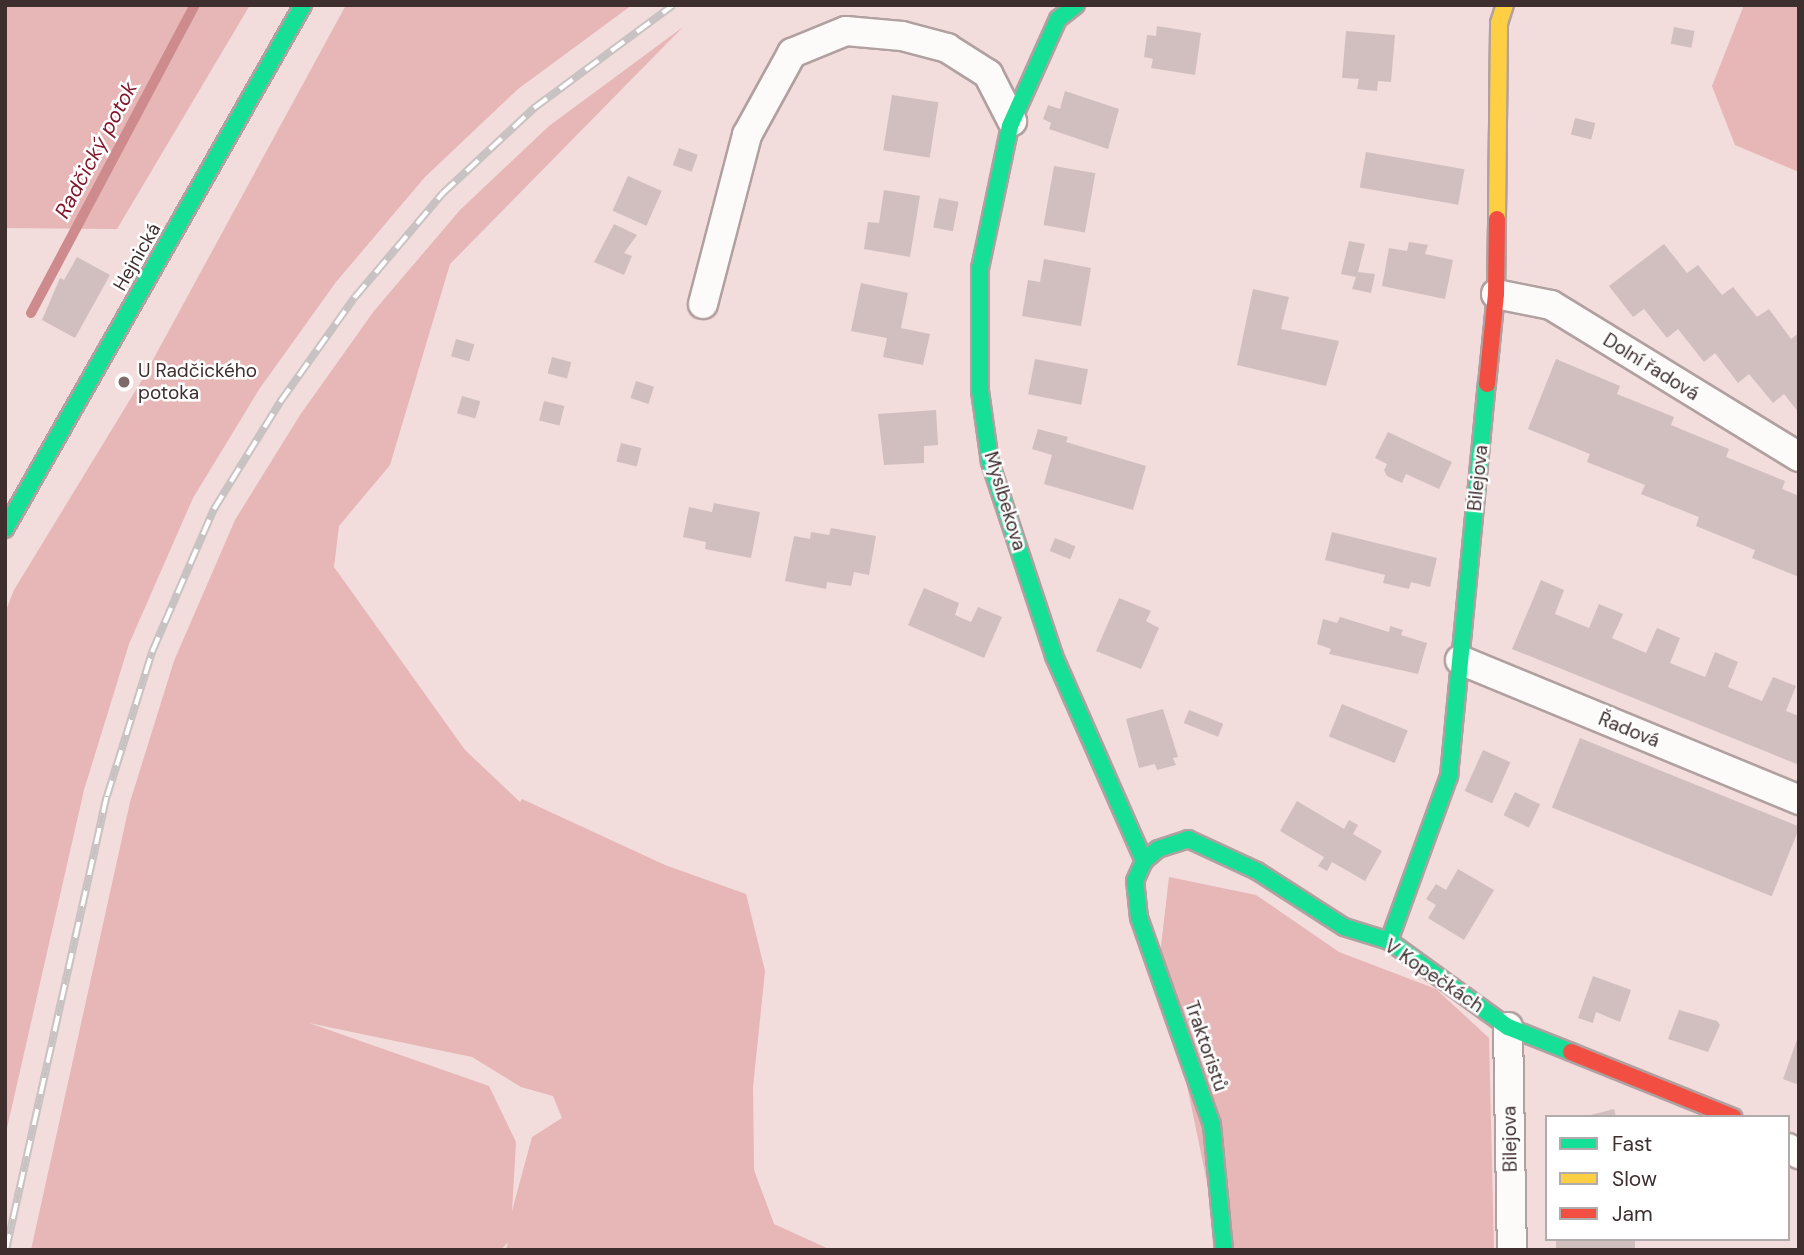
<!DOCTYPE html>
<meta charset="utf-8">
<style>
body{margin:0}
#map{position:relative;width:1804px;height:1255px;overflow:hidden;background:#f2dcdc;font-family:"DM Sans",sans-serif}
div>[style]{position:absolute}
.green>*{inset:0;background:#e7b6b7}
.stream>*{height:10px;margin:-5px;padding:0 5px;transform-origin:5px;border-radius:5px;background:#ce8b8e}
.building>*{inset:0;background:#d1bfbf;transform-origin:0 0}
.roads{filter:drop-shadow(2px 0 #b1a0a0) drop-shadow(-2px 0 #b1a0a0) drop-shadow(0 2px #b1a0a0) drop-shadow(0 -2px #b1a0a0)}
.street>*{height:28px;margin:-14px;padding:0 14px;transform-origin:14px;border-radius:14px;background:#fdfafa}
.fast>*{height:16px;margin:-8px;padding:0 8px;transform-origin:8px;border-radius:8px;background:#16e098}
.slow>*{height:16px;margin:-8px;padding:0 8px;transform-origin:8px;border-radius:8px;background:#ffcf43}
.jam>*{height:16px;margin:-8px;padding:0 8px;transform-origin:8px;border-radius:8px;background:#f24e42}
.rail>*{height:8px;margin-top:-4px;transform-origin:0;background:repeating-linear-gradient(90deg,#fff 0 16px,#c8c2c2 0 32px);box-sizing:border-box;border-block:2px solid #c8c2c2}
.dots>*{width:19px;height:19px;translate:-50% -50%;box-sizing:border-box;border:4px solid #fff;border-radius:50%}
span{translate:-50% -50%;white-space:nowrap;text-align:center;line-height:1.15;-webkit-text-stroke:5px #fff;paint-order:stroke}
.street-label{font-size:19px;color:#3e2e2e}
.poi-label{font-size:19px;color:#3e2e2e}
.left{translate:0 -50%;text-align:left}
.water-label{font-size:21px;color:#82172a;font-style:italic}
.frame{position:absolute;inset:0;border:7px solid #3e2e2e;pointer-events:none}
.legend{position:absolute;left:1545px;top:1115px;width:245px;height:126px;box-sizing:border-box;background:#fff;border:2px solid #b2abab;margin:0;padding:9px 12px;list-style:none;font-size:21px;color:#3e2e2e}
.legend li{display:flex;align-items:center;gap:14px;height:35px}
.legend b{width:35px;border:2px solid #b2abab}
</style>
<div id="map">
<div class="green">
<div style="clip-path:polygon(5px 5px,250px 5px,117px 229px,5px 228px)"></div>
<div style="clip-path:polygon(346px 5px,632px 5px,518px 89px,425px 177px,336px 282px,260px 388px,193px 498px,129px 644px,84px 790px,5px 1137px,5px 613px,14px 590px,142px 380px)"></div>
<div style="clip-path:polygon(1744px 5px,1799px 5px,1799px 172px,1735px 145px,1712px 86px)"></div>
<div style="clip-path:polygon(evenodd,683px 27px,450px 264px,390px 465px,339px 526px,334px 567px,465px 750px,520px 802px,522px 799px,665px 865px,746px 894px,765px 971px,753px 1087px,754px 1170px,774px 1224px,831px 1250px,506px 1250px,508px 1242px,501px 1250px,31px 1250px,130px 802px,174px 661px,235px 520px,300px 415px,374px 311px,460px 210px,549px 126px,683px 27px,309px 1023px,472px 1057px,521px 1087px,553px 1096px,562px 1118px,532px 1137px,512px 1211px,516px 1142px,489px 1086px,309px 1023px)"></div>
<div style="clip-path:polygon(1169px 877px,1256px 895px,1339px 952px,1436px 989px,1489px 1038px,1494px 1250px,1221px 1250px,1160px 955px)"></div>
</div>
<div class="stream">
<div style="left:31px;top:313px;width:349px;rotate:-62deg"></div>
</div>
<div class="building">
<div style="clip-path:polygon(1157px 26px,1201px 33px,1195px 75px,1151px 68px,1153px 59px,1144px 57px,1147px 35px,1156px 36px)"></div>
<div style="left:1674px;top:27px;width:21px;height:17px;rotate:11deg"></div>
<div style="clip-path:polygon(1346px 31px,1395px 35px,1391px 82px,1378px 81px,1377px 91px,1357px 89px,1359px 79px,1342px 78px)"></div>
<div style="clip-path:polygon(1065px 91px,1119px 109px,1108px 149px,1049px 129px,1051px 123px,1043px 119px,1048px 105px,1060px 109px)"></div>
<div style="left:892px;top:95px;width:47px;height:56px;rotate:9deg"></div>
<div style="left:1575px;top:118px;width:21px;height:17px;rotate:14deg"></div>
<div style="left:679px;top:148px;width:20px;height:18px;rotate:20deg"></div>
<div style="left:1366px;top:152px;width:100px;height:36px;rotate:10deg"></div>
<div style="left:1054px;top:166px;width:42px;height:60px;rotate:10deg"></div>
<div style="left:628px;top:176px;width:37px;height:38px;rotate:24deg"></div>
<div style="clip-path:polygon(884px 190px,920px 196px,910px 257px,864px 249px,868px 222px,879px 223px)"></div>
<div style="left:939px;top:198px;width:20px;height:30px;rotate:11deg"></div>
<div style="clip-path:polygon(614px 224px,637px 235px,624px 253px,632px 256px,624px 275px,594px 262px)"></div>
<div style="clip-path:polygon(1349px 241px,1365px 244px,1358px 272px,1375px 274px,1371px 293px,1352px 289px,1356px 277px,1341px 274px)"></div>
<div style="clip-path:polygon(1409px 242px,1428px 245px,1425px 254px,1453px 260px,1445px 299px,1382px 286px,1389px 248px,1407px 251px)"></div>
<div style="clip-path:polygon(1664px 244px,1687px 273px,1698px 265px,1722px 295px,1733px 287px,1757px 317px,1769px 309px,1791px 339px,1799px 333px,1799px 413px,1784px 394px,1773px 403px,1749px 374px,1738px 383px,1715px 353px,1704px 362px,1678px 329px,1667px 338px,1644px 309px,1633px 317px,1609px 286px)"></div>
<div style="clip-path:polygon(77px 257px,110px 275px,75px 338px,42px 320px,60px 278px,64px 280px)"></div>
<div style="clip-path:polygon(1044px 259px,1091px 268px,1081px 326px,1022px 316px,1028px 280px,1040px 282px)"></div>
<div style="clip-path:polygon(861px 283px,908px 293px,901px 328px,930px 334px,923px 365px,883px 357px,887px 338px,851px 331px)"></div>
<div style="clip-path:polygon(1253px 289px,1289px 297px,1281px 329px,1339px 341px,1326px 386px,1237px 365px)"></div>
<div style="left:456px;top:339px;width:19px;height:18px;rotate:16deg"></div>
<div style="left:552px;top:357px;width:20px;height:17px;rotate:15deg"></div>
<div style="left:1035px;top:359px;width:54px;height:36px;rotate:11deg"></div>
<div style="clip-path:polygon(1556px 359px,1620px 386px,1617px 394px,1674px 417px,1671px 425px,1729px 449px,1726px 457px,1785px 481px,1782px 489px,1799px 496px,1799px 577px,1752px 558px,1755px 550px,1696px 526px,1699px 517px,1641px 494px,1645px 485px,1587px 462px,1590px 454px,1528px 429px)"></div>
<div style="left:636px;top:381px;width:19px;height:18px;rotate:18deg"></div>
<div style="left:462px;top:396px;width:19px;height:18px;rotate:16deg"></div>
<div style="left:544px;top:401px;width:21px;height:20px;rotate:14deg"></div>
<div style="clip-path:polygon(936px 410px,938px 445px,924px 446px,924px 463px,884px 465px,878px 414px)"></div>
<div style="clip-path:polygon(1038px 429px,1068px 437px,1066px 442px,1146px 466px,1133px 510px,1044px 484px,1052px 455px,1032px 449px)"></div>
<div style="clip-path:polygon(1388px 432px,1452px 462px,1439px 489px,1406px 474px,1402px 483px,1387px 476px,1384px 470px,1387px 464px,1375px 458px)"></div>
<div style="left:621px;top:443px;width:21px;height:19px;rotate:14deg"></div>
<div style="clip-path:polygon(714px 503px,760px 512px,751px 558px,705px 549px,706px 542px,683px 537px,689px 507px,712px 512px)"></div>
<div style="clip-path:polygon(831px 528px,876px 536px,869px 575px,854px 572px,851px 586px,827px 582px,826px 589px,785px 581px,794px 536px,810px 539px,811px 532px,829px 535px)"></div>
<div style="clip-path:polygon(1332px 532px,1437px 558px,1430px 587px,1411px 582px,1409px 589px,1383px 583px,1385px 575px,1325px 560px)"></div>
<div style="left:1055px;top:538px;width:22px;height:14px;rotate:22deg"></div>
<div style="clip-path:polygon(1541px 580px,1564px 590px,1555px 614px,1589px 628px,1599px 604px,1623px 614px,1612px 638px,1646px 653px,1657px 628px,1680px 638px,1670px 663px,1705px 677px,1715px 652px,1738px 662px,1728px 687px,1762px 701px,1773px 677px,1796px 686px,1786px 711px,1799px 716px,1799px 765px,1512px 649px)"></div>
<div style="clip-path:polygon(924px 588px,959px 603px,955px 615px,971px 622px,978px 607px,1002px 617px,984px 658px,908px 625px)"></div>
<div style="clip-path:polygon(1119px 598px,1151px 611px,1146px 621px,1159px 628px,1141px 669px,1096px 651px)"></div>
<div style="clip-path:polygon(1340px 617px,1389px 632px,1390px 626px,1403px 630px,1401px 635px,1427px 643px,1418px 674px,1329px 654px,1331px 649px,1317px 644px,1323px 619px,1337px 623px)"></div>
<div style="left:1342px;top:704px;width:71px;height:35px;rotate:22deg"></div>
<div style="clip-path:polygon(1163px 709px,1178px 757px,1173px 758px,1176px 765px,1157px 770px,1155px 764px,1139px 768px,1126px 719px)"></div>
<div style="left:1189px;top:710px;width:37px;height:14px;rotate:22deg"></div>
<div style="left:1580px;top:738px;width:237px;height:75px;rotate:22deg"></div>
<div style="left:1483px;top:750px;width:30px;height:45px;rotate:24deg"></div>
<div style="left:1515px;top:792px;width:28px;height:26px;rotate:26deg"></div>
<div style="clip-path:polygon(1297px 801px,1344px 829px,1349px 820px,1358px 825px,1353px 834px,1382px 851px,1365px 881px,1332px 862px,1327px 871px,1318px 866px,1324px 857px,1280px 831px)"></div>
<div style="clip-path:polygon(1458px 869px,1494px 890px,1464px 940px,1428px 918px,1436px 905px,1426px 899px,1436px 884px,1446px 890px)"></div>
<div style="clip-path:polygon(1593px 976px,1631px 990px,1620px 1022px,1596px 1012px,1593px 1023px,1578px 1018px)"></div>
<div style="clip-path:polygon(1679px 1010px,1717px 1021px,1720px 1025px,1708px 1052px,1668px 1039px)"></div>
<div style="clip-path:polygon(1798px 1037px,1799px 1037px,1799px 1085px,1783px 1079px)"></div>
<div style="clip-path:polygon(1614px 1109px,1616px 1117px,1587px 1117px,1587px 1116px)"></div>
<div style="left:1556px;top:1239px;width:79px;height:11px"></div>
</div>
<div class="roads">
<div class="street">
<div style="left:1496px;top:294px;width:56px;rotate:11.3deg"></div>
<div style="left:1551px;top:305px;width:291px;rotate:31.5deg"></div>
<div style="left:703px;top:304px;width:175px;rotate:-75.4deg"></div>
<div style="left:747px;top:135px;width:94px;rotate:-61.2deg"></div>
<div style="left:792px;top:53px;width:58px;rotate:-22.2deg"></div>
<div style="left:846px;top:31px;width:56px;rotate:5.1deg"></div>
<div style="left:902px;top:36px;width:47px;rotate:14.9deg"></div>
<div style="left:947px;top:48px;width:49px;rotate:32.4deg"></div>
<div style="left:988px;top:74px;width:53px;rotate:62.9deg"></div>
<div style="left:1460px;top:660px;width:367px;rotate:22.4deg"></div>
<div style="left:1508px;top:1027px;width:223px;rotate:89deg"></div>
<div style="left:1788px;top:1148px;width:13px;rotate:29deg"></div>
</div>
<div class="fast">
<div style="left:1076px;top:5px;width:23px;rotate:142deg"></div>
<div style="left:1058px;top:19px;width:117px;rotate:114.2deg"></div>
<div style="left:1010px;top:126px;width:145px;rotate:101.9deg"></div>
<div style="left:980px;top:268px;width:123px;rotate:90deg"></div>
<div style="left:980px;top:391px;width:72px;rotate:82deg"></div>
<div style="left:990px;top:462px;width:204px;rotate:71.7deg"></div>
<div style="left:1054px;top:656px;width:224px;rotate:66.3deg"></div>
<div style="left:5px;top:529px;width:603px;rotate:-60.37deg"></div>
<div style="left:1389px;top:941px;width:176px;rotate:-70deg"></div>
<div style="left:1449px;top:776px;width:394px;rotate:-84.5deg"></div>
<div style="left:1224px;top:1250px;width:126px;rotate:-95.5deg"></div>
<div style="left:1212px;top:1125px;width:219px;rotate:-109.4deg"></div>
<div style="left:1139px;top:918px;width:37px;rotate:-96deg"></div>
<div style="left:1135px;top:881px;width:22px;rotate:-66deg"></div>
<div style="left:1144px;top:861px;width:18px;rotate:-41deg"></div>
<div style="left:1158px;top:849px;width:32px;rotate:-18deg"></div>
<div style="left:1188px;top:839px;width:76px;rotate:24.9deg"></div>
<div style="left:1257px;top:871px;width:103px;rotate:32.8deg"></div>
<div style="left:1344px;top:927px;width:47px;rotate:17.3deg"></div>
<div style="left:1389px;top:941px;width:147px;rotate:35.9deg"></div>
<div style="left:1508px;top:1027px;width:68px;rotate:21.6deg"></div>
</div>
<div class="slow">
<div style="left:1497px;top:219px;width:196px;rotate:-89.4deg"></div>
<div style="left:1499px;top:23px;width:19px;rotate:-72deg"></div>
</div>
<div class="jam">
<div style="left:1487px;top:384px;width:90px;rotate:-84.3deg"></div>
<div style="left:1496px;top:294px;width:75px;rotate:-89.2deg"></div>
<div style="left:1571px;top:1052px;width:175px;rotate:21.9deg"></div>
</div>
</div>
<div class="rail">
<div style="left:6px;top:1250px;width:465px;rotate:-77.5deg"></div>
<div style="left:107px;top:796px;width:151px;rotate:-72.6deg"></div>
<div style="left:152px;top:652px;width:156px;rotate:-66.6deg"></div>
<div style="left:214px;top:509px;width:126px;rotate:-58.3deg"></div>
<div style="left:280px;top:402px;width:129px;rotate:-54.5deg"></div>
<div style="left:355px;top:297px;width:136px;rotate:-49.8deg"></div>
<div style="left:443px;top:193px;width:125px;rotate:-43deg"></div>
<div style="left:534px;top:108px;width:173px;rotate:-36.5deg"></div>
</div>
<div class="dots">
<div style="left:124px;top:382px;background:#7d6b6b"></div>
</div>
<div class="street-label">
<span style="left:137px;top:257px;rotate:-60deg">Hejnická</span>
<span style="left:1651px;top:367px;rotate:32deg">Dolní řadová</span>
<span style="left:1478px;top:478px;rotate:-84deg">Bilejova</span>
<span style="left:1005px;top:501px;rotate:73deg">Myslbekova</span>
<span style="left:1629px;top:730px;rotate:22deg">Řadová</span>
<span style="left:1434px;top:976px;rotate:34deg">V Kopečkách</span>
<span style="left:1206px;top:1046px;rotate:71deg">Traktoristů</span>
<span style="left:1510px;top:1139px;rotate:-91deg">Bilejova</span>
</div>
<div class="poi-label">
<span class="left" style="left:138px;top:382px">U Radčického<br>potoka</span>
</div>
<div class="water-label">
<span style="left:96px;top:150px;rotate:-62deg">Radčický potok</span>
</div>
<div class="frame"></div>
<ul class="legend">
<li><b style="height:9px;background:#16e098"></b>Fast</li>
<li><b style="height:9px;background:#ffcf43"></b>Slow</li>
<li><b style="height:9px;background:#f24e42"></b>Jam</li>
</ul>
</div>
